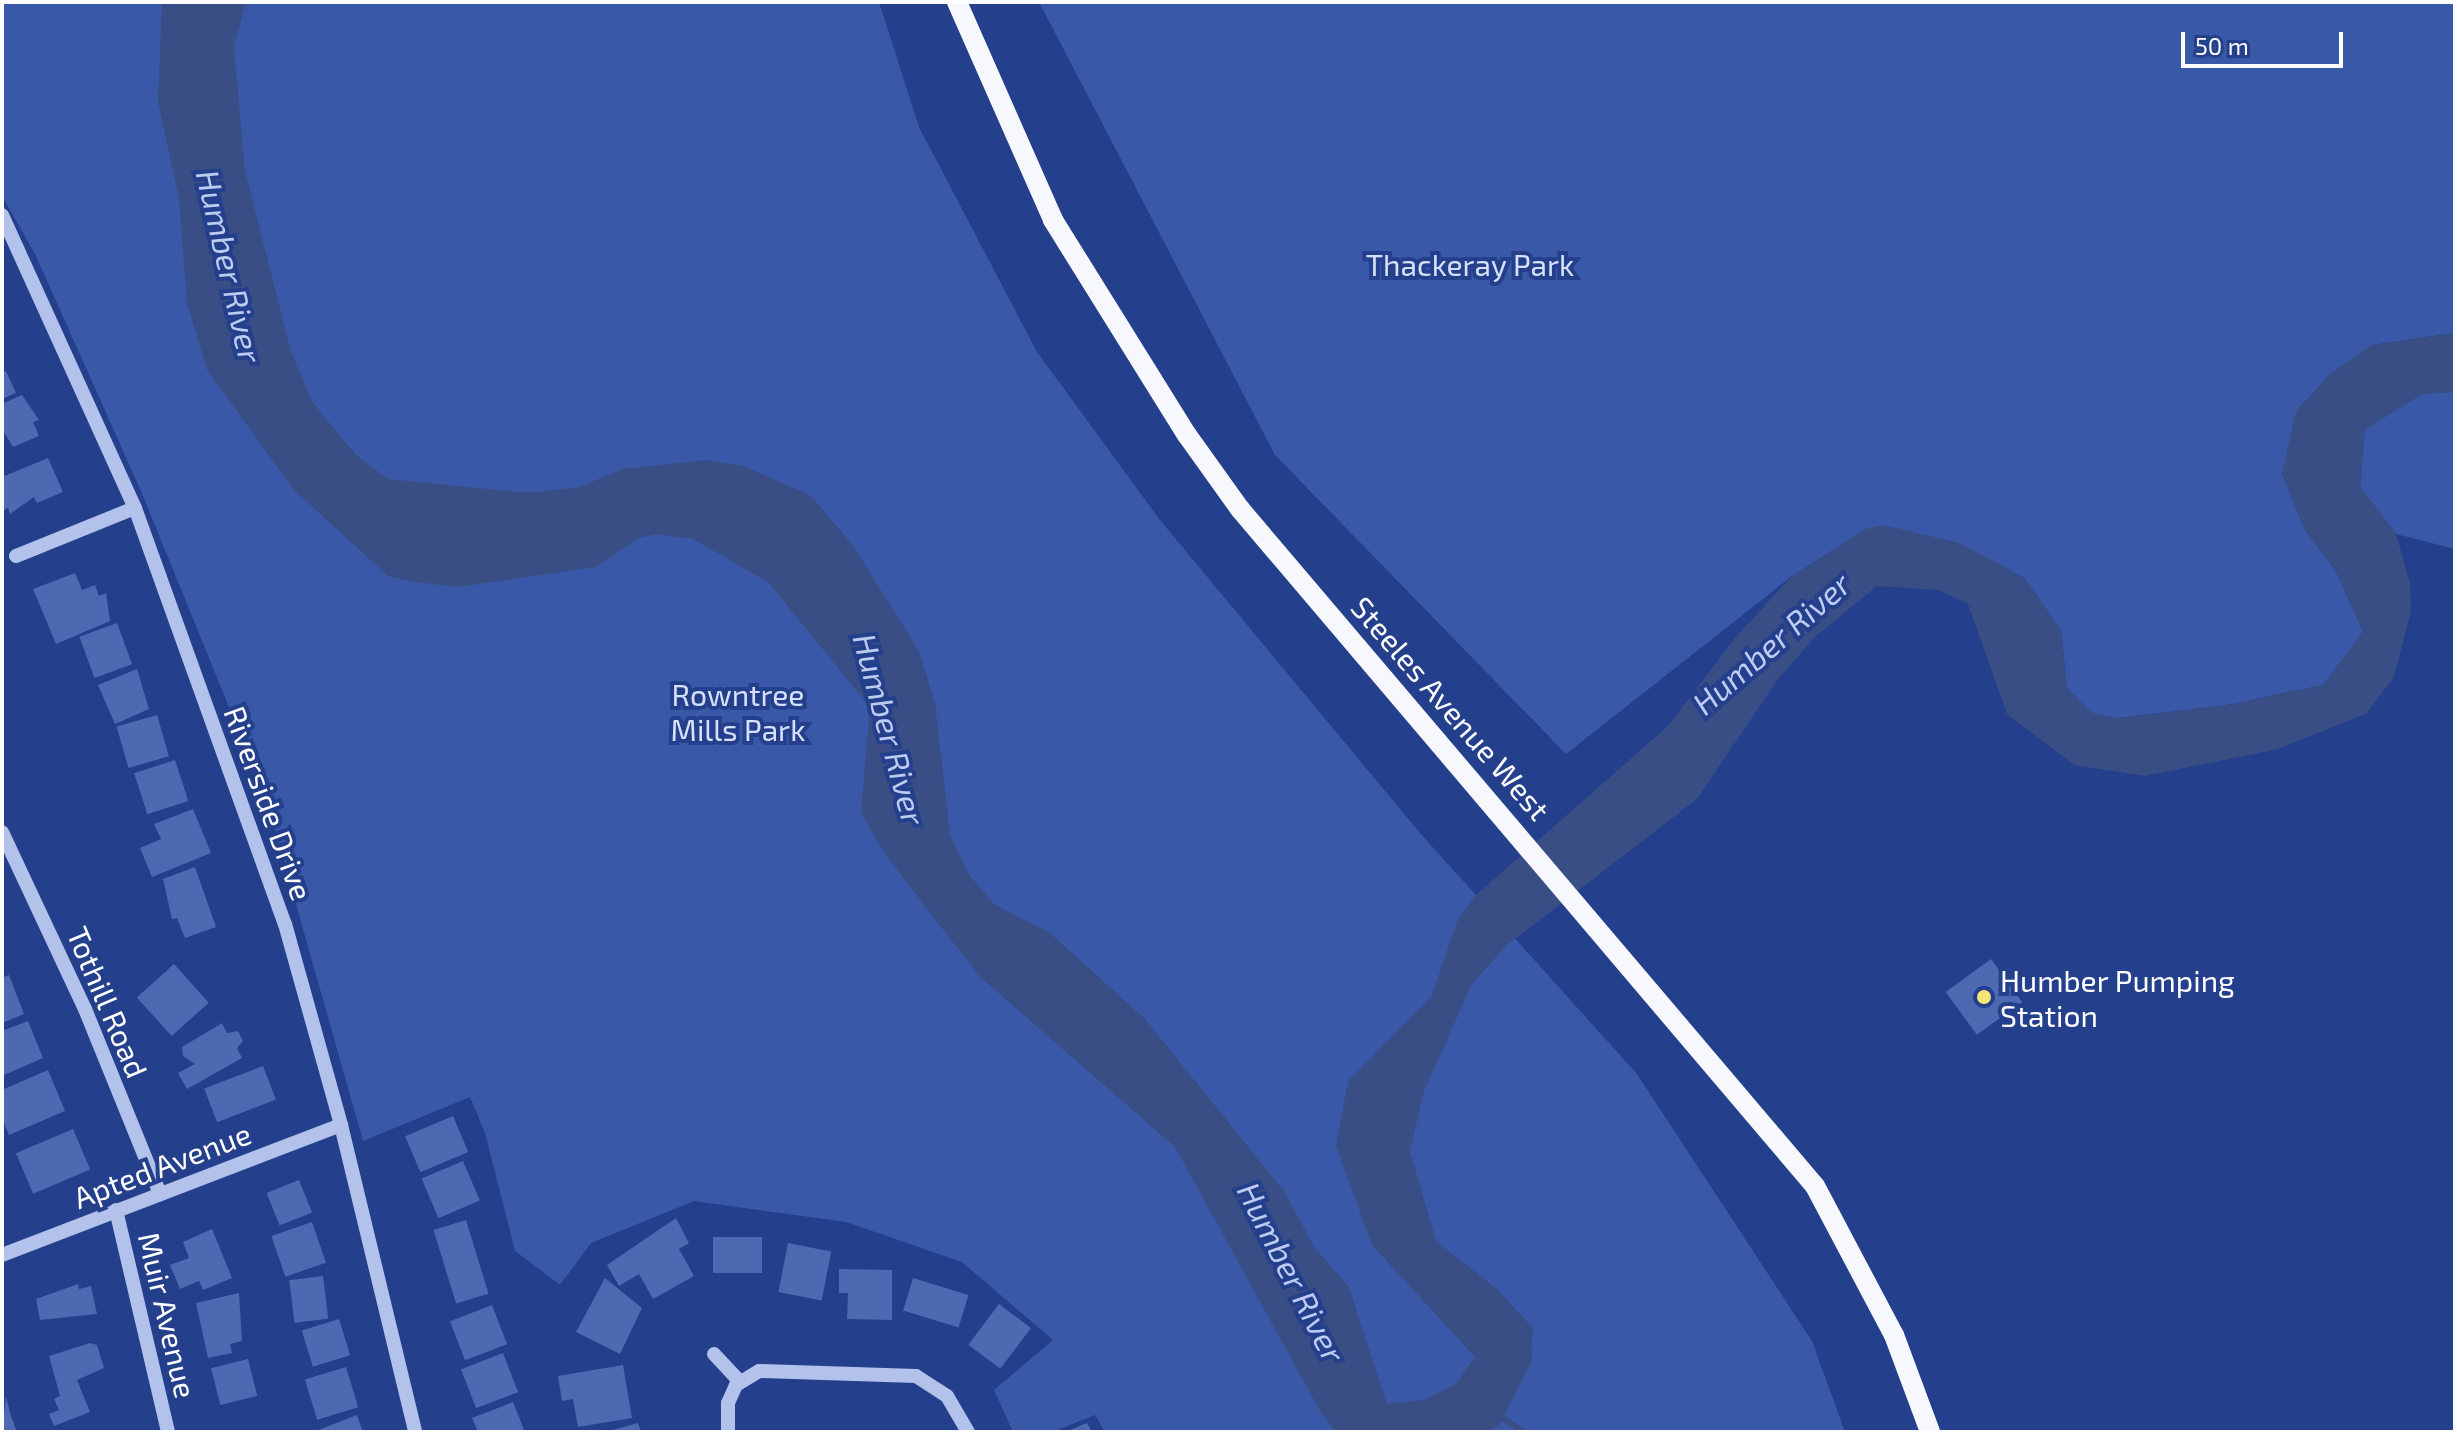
<!DOCTYPE html>
<style>
body{margin:0}
#map{position:relative;width:2457px;height:1434px;overflow:hidden;background:#243f8b;font-family:"Exo 2",sans-serif}
div>[style]{position:absolute}
.green>*{inset:0;background:#3958a7}
.water>*{inset:0;background:#3a4e86}
.stream>*{height:6px;margin:-3px;padding:0 3px;transform-origin:3px;border-radius:3px;background:#3a4e86}
.building>*{inset:0;background:#4d69b2;transform-origin:0 0}
.minor>*{height:14px;margin:-7px;padding:0 7px;transform-origin:7px;border-radius:7px;background:#b2c2ea}
.major>*{height:20px;margin:-10px;padding:0 10px;transform-origin:10px;border-radius:10px;background:#f6f8fe}
.dots>*{width:22px;height:22px;translate:-50% -50%;box-sizing:border-box;border:4px solid #243f8b;border-radius:50%}
span{translate:-50% -50%;white-space:nowrap;text-align:center;line-height:1.15;-webkit-text-stroke:8px #243f8b;paint-order:stroke}
.park-label{font-size:30px;color:#d6e0f8}
.street-label{font-size:30px;color:#fff}
.poi-label{font-size:30px;color:#fff}
.left{translate:0 -50%;text-align:left}
.water-label{font-size:32px;color:#beccf1;font-style:italic}
.frame{position:absolute;inset:0;border:4px solid #fff;pointer-events:none}
.scale{position:absolute;left:2181px;top:32px;width:162px;height:36px;box-sizing:border-box;border:4px solid #fff;border-top:0;padding-left:10px;font-size:24px;line-height:28px;white-space:nowrap;color:#fff;-webkit-text-stroke:6px #243f8b;paint-order:stroke}
</style>
<div id="map">
<div class="green">
<div style="clip-path:polygon(2px 2px,879px 2px,919px 127px,1037px 352px,1160px 520px,1420px 833px,1637px 1074px,1812px 1341px,1845px 1432px,1105px 1432px,1095px 1415px,1052px 1432px,1013px 1432px,994px 1390px,1053px 1340px,962px 1262px,846px 1222px,694px 1201px,591px 1243px,560px 1285px,515px 1251px,485px 1133px,470px 1097px,363px 1141px,266px 798px,141px 491px,35px 254px,2px 196px)"></div>
<div style="clip-path:polygon(1039px 2px,2455px 2px,2455px 333px,2372px 345px,2282px 473px,2305px 530px,2337px 573px,2363px 632px,2323px 685px,2228px 705px,2118px 718px,2091px 713px,2067px 688px,2061px 630px,1866px 529px,1792px 576px,1566px 754px,1275px 455px)"></div>
<div style="clip-path:polygon(2455px 392px,2455px 549px,2396px 534px,2360px 487px,2365px 429px,2422px 393px)"></div>
</div>
<div class="water">
<div style="clip-path:polygon(162px 2px,246px 2px,234px 47px,245px 171px,291px 352px,313px 403px,356px 455px,388px 479px,528px 493px,579px 487px,623px 469px,706px 460px,744px 466px,811px 496px,852px 544px,919px 651px,935px 703px,950px 835px,970px 876px,994px 904px,1050px 933px,1145px 1019px,1284px 1191px,1315px 1248px,1349px 1287px,1387px 1404px,1424px 1400px,1456px 1384px,1475px 1357px,1372px 1245px,1336px 1146px,1348px 1081px,1431px 997px,1458px 919px,1476px 895px,1668px 726px,1735px 638px,1792px 576px,1866px 529px,1884px 525px,1959px 543px,2025px 578px,2061px 630px,2067px 688px,2092px 713px,2119px 718px,2228px 705px,2323px 685px,2363px 632px,2337px 573px,2305px 530px,2282px 473px,2296px 411px,2330px 374px,2372px 345px,2455px 333px,2455px 392px,2422px 394px,2365px 430px,2360px 486px,2396px 534px,2410px 583px,2411px 611px,2394px 677px,2366px 714px,2278px 749px,2145px 776px,2074px 765px,2007px 714px,1968px 604px,1939px 590px,1877px 586px,1816px 636px,1778px 679px,1697px 799px,1506px 946px,1472px 984px,1424px 1091px,1410px 1151px,1436px 1241px,1498px 1290px,1533px 1328px,1531px 1363px,1499px 1426px,1485px 1432px,1336px 1432px,1320px 1411px,1175px 1147px,979px 976px,884px 853px,861px 812px,870px 707px,768px 582px,693px 539px,657px 534px,639px 538px,596px 567px,458px 587px,416px 582px,388px 576px,294px 490px,207px 370px,187px 303px,179px 199px,158px 102px)"></div>
</div>
<div class="stream">
<div style="left:1496px;top:1413px;width:33px;rotate:35deg"></div>
</div>
<div class="building">
<div style="clip-path:polygon(6px 371px,16px 393px,2px 399px,2px 373px)"></div>
<div style="clip-path:polygon(22px 395px,39px 420px,33px 422px,39px 436px,13px 447px,2px 429px,2px 404px)"></div>
<div style="clip-path:polygon(48px 458px,63px 492px,37px 503px,34px 497px,10px 514px,8px 508px,2px 511px,2px 477px)"></div>
<div style="clip-path:polygon(75px 573px,82px 590px,95px 585px,99px 596px,106px 593px,110px 621px,56px 644px,33px 589px)"></div>
<div style="left:117px;top:623px;width:44px;height:40px;rotate:70deg"></div>
<div style="clip-path:polygon(137px 669px,149px 709px,115px 724px,98px 685px)"></div>
<div style="left:157px;top:715px;width:43px;height:42px;rotate:74deg"></div>
<div style="left:175px;top:760px;width:43px;height:43px;rotate:72deg"></div>
<div style="clip-path:polygon(193px 809px,211px 853px,152px 877px,140px 848px,161px 839px,154px 824px)"></div>
<div style="clip-path:polygon(195px 867px,216px 927px,185px 938px,177px 918px,172px 919px,163px 879px)"></div>
<div style="left:1991px;top:959px;width:53px;height:56px;rotate:54deg"></div>
<div style="left:174px;top:964px;width:52px;height:50px;rotate:48deg"></div>
<div style="clip-path:polygon(9px 975px,24px 1014px,2px 1023px,2px 978px)"></div>
<div style="clip-path:polygon(28px 1021px,43px 1058px,2px 1076px,2px 1031px)"></div>
<div style="clip-path:polygon(222px 1023px,227px 1033px,238px 1031px,243px 1041px,237px 1048px,242px 1058px,187px 1089px,178px 1073px,195px 1064px,183px 1056px,182px 1047px)"></div>
<div style="left:263px;top:1066px;width:36px;height:63px;rotate:69deg"></div>
<div style="clip-path:polygon(48px 1070px,65px 1111px,9px 1135px,2px 1118px,2px 1090px)"></div>
<div style="left:453px;top:1116px;width:39px;height:52px;rotate:67deg"></div>
<div style="left:73px;top:1129px;width:44px;height:62px;rotate:67deg"></div>
<div style="left:463px;top:1161px;width:43px;height:45px;rotate:67deg"></div>
<div style="left:299px;top:1180px;width:35px;height:35px;rotate:68deg"></div>
<div style="clip-path:polygon(676px 1218px,689px 1243px,679px 1249px,694px 1276px,653px 1299px,639px 1274px,619px 1286px,607px 1265px)"></div>
<div style="left:466px;top:1220px;width:77px;height:34px;rotate:73deg"></div>
<div style="left:312px;top:1222px;width:43px;height:43px;rotate:71deg"></div>
<div style="clip-path:polygon(212px 1229px,232px 1278px,203px 1290px,199px 1281px,180px 1289px,170px 1265px,189px 1258px,183px 1242px)"></div>
<div style="left:762px;top:1237px;width:36px;height:49px;rotate:90deg"></div>
<div style="left:788px;top:1243px;width:44px;height:50px;rotate:11deg"></div>
<div style="clip-path:polygon(839px 1269px,892px 1270px,892px 1320px,847px 1319px,848px 1293px,839px 1293px)"></div>
<div style="left:323px;top:1276px;width:43px;height:34px;rotate:83deg"></div>
<div style="clip-path:polygon(605px 1278px,642px 1308px,620px 1354px,576px 1332px)"></div>
<div style="left:913px;top:1278px;width:58px;height:34px;rotate:17deg"></div>
<div style="clip-path:polygon(78px 1284px,79px 1289px,91px 1286px,97px 1314px,40px 1320px,36px 1299px)"></div>
<div style="clip-path:polygon(239px 1293px,242px 1341px,230px 1344px,232px 1353px,208px 1358px,196px 1303px)"></div>
<div style="left:999px;top:1304px;width:40px;height:51px;rotate:37deg"></div>
<div style="left:492px;top:1305px;width:42px;height:45px;rotate:69deg"></div>
<div style="left:339px;top:1319px;width:38px;height:39px;rotate:73deg"></div>
<div style="clip-path:polygon(90px 1343px,97px 1345px,104px 1368px,77px 1380px,90px 1412px,54px 1426px,49px 1414px,59px 1410px,54px 1399px,60px 1396px,49px 1356px)"></div>
<div style="left:503px;top:1353px;width:42px;height:45px;rotate:69deg"></div>
<div style="left:248px;top:1359px;width:38px;height:38px;rotate:76deg"></div>
<div style="clip-path:polygon(623px 1365px,632px 1418px,578px 1427px,573px 1399px,562px 1401px,558px 1376px)"></div>
<div style="left:346px;top:1367px;width:42px;height:43px;rotate:73deg"></div>
<div style="clip-path:polygon(6px 1396px,10px 1413px,17px 1432px,2px 1432px)"></div>
<div style="clip-path:polygon(513px 1402px,525px 1432px,478px 1432px,472px 1418px)"></div>
<div style="clip-path:polygon(357px 1415px,363px 1432px,313px 1432px)"></div>
<div style="clip-path:polygon(638px 1423px,641px 1432px,609px 1432px,609px 1431px)"></div>
<div style="clip-path:polygon(1087px 1423px,1092px 1432px,1066px 1432px,1079px 1426px)"></div>
</div>
<div class="minor">
<div style="left:2px;top:215px;width:322px;rotate:65.6deg"></div>
<div style="left:135px;top:508px;width:442px;rotate:70.2deg"></div>
<div style="left:285px;top:924px;width:209px;rotate:74.4deg"></div>
<div style="left:341px;top:1125px;width:316px;rotate:76.4deg"></div>
<div style="left:16px;top:556px;width:128px;rotate:-22deg"></div>
<div style="left:2px;top:832px;width:195px;rotate:64.9deg"></div>
<div style="left:85px;top:1009px;width:200px;rotate:67.9deg"></div>
<div style="left:116px;top:1210px;width:228px;rotate:76.8deg"></div>
<div style="left:2px;top:1255px;width:363px;rotate:-21deg"></div>
<div style="left:714px;top:1354px;width:37px;rotate:47deg"></div>
<div style="left:728px;top:1432px;width:29px;rotate:-90deg"></div>
<div style="left:728px;top:1403px;width:20px;rotate:-66deg"></div>
<div style="left:736px;top:1385px;width:27px;rotate:-31deg"></div>
<div style="left:759px;top:1371px;width:157px;rotate:1.8deg"></div>
<div style="left:916px;top:1376px;width:37px;rotate:33deg"></div>
<div style="left:947px;top:1396px;width:42px;rotate:59.7deg"></div>
</div>
<div class="major">
<div style="left:957px;top:2px;width:238px;rotate:66.2deg"></div>
<div style="left:1053px;top:220px;width:253px;rotate:58.1deg"></div>
<div style="left:1187px;top:435px;width:91px;rotate:54.4deg"></div>
<div style="left:1240px;top:509px;width:888px;rotate:49.66deg"></div>
<div style="left:1815px;top:1186px;width:169px;rotate:62.1deg"></div>
<div style="left:1894px;top:1335px;width:103px;rotate:69.6deg"></div>
</div>
<div class="dots">
<div style="left:1984px;top:997px;background:#f4e676"></div>
</div>
<div class="park-label">
<span style="left:1470px;top:264px">Thackeray Park</span>
<span style="left:738px;top:711px">Rowntree<br>Mills Park</span>
</div>
<div class="street-label">
<span style="left:1451px;top:708px;rotate:49deg">Steeles Avenue West</span>
<span style="left:269px;top:803px;rotate:70deg">Riverside Drive</span>
<span style="left:108px;top:1002px;rotate:67deg">Tothill Road</span>
<span style="left:162px;top:1165px;rotate:-21deg">Apted Avenue</span>
<span style="left:168px;top:1315px;rotate:77deg">Muir Avenue</span>
</div>
<div class="poi-label">
<span class="left" style="left:2000px;top:997px">Humber Pumping<br>Station</span>
</div>
<div class="water-label">
<span style="left:230px;top:266px;rotate:77deg">Humber River</span>
<span style="left:1771px;top:643px;rotate:-41deg">Humber River</span>
<span style="left:890px;top:729px;rotate:75deg">Humber River</span>
<span style="left:1292px;top:1272px;rotate:63deg">Humber River</span>
</div>
<div class="frame"></div>
<div class="scale">50 m</div>
</div>
